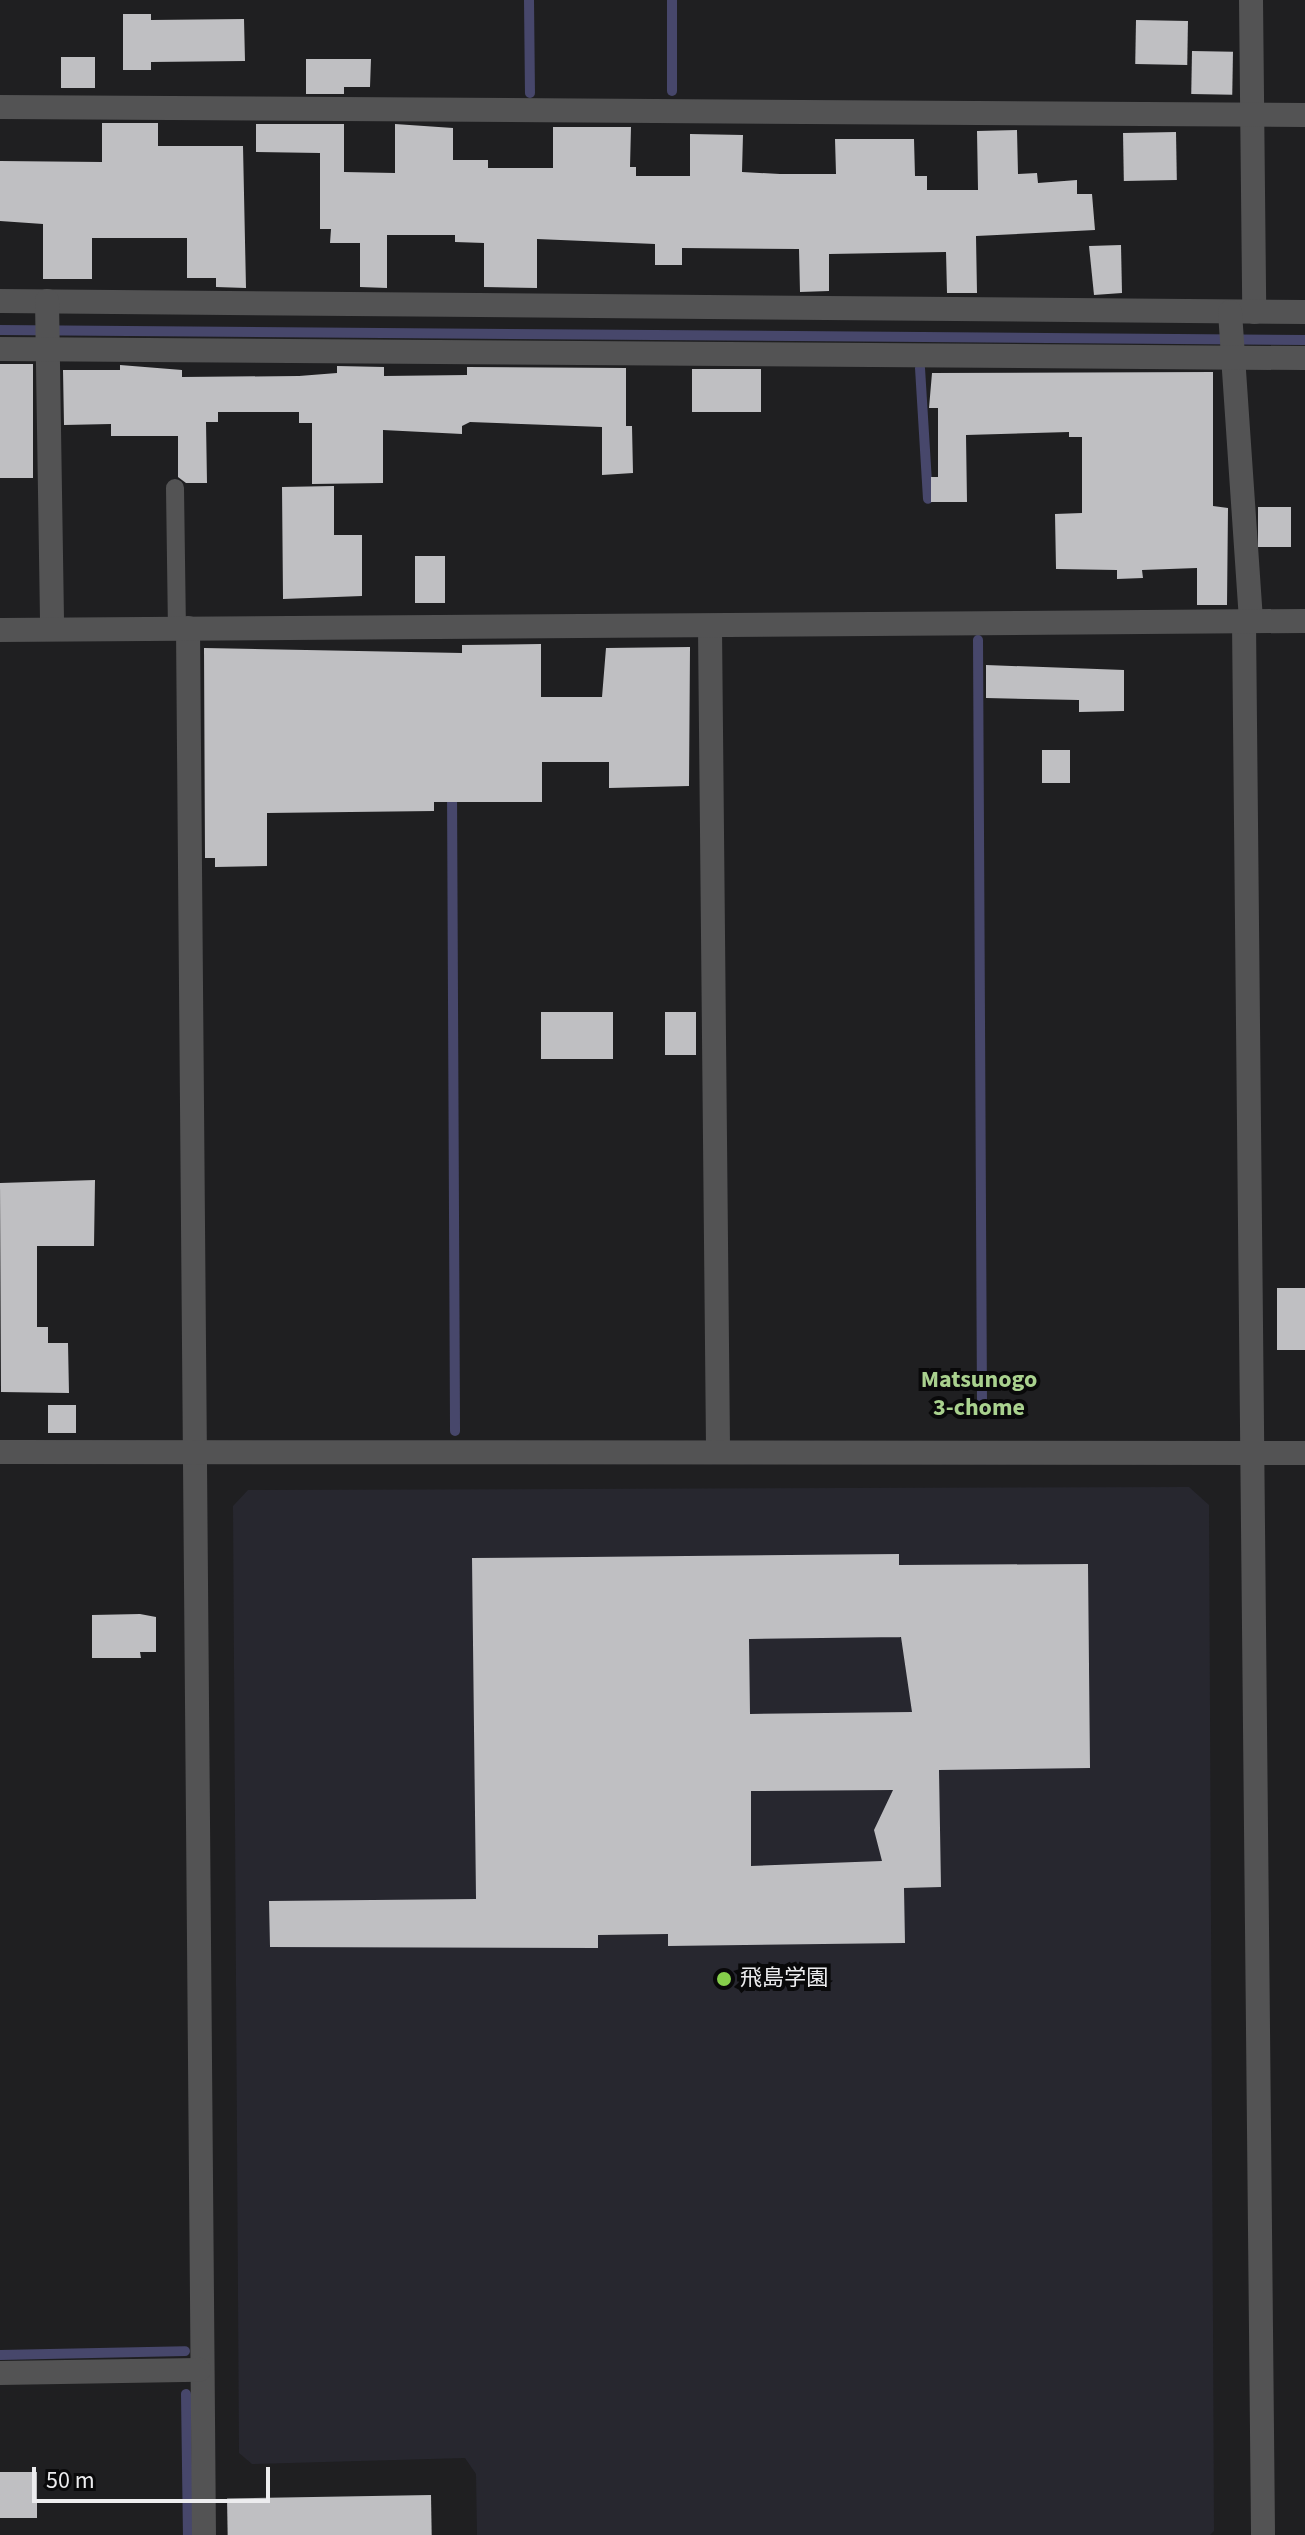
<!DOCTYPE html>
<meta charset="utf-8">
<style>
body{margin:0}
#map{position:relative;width:1305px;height:2535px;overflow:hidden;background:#1f1f21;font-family:"Source Sans 3","Noto Sans JP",sans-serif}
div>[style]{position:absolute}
.built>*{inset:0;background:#27272f}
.stream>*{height:10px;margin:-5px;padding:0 5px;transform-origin:5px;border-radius:5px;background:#47476b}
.building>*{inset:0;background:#bfbfc2;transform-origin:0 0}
.service>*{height:18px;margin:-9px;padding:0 9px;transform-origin:9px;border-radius:9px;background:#535354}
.minor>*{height:24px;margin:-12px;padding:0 12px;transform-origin:12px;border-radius:12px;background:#535354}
.tertiary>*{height:24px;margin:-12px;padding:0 12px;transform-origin:12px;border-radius:12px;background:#535354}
.dots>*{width:22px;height:22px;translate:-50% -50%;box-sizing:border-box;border:4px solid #09090a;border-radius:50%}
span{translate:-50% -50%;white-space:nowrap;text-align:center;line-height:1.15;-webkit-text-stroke:8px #09090a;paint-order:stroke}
.poi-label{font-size:22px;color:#ececee}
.left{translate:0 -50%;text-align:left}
.neighbourhood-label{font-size:24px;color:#a9d18e;font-weight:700}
.scale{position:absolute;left:32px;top:2467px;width:238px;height:36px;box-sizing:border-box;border:4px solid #ececee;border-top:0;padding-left:10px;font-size:24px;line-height:28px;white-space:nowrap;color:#ececee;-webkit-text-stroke:6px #09090a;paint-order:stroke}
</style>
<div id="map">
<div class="built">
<div style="clip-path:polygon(1189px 1487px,1209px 1505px,1214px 2531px,1210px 2535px,477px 2535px,476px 2474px,465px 2458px,252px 2464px,239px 2453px,233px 1506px,248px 1490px)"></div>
</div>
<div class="stream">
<div style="left:529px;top:0;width:93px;rotate:89.4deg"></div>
<div style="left:672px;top:91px;width:91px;rotate:-90deg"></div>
<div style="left:0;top:330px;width:1305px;rotate:0.44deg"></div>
<div style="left:920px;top:368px;width:131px;rotate:86.5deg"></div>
<div style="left:978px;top:640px;width:773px;rotate:89.7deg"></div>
<div style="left:452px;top:789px;width:642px;rotate:89.73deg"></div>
<div style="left:0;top:2355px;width:185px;rotate:-1.2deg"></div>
<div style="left:186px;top:2394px;width:141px;rotate:89.2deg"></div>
</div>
<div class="building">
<div style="clip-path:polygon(123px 14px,151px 14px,151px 20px,244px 19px,245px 61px,151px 62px,151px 70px,123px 70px)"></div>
<div style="left:1136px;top:20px;width:52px;height:44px;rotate:1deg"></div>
<div style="left:1192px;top:51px;width:41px;height:43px;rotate:1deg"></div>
<div style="left:61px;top:57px;width:34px;height:31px"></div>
<div style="clip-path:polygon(306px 59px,371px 59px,370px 87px,344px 87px,344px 94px,306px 94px)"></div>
<div style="clip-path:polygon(102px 123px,158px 123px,158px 146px,243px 146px,246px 288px,216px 287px,216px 278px,187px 278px,187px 238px,92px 238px,92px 279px,43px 279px,43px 224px,0 221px,0 161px,102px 162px)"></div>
<div style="clip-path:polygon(256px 124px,344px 124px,344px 172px,395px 173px,395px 124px,453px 128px,453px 160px,488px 160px,488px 168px,553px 168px,553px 127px,631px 127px,630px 167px,636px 167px,636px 176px,690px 176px,690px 134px,743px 135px,742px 172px,780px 174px,836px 174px,835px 139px,914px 139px,915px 176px,927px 176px,927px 190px,978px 190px,977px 131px,1017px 130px,1018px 174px,1037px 173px,1038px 183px,1077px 180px,1077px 194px,1092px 194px,1095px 230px,976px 236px,977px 293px,947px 293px,946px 252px,829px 254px,829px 291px,800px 292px,799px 249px,682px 248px,682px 265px,655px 265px,655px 244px,537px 239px,537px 288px,484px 287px,484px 243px,455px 242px,455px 235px,387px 235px,387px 288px,360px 287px,360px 243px,330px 243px,331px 229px,320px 229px,320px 153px,256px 152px)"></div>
<div style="left:1176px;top:132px;width:48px;height:53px;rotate:89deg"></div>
<div style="clip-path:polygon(1121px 245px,1122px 293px,1094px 295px,1089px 246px)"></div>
<div style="left:0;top:364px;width:33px;height:114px"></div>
<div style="clip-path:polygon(120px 365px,182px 370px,182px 377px,299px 376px,337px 373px,337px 366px,384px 367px,384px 376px,467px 375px,467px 367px,626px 368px,626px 426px,632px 426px,633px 473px,602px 475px,602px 427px,470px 422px,462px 426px,462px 434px,383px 430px,383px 483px,312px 484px,312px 423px,299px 423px,299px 412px,218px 412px,218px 422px,206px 422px,207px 483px,186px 483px,178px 477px,178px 436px,111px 436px,111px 424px,64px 425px,63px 370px,120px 370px)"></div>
<div style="left:692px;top:369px;width:69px;height:43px"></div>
<div style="clip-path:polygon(1213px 372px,1213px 506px,1228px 508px,1227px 605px,1197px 605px,1197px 568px,1142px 570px,1143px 578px,1117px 579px,1117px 570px,1056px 569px,1055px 514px,1082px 513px,1082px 437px,1069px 437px,1069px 432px,966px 435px,967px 502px,931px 502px,931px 477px,938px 477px,938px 408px,929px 408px,932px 373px)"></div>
<div style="clip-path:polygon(334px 486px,334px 535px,362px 535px,362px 596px,283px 599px,282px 487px)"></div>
<div style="left:1258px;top:507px;width:33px;height:40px"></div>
<div style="left:415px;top:556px;width:30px;height:47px"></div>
<div style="clip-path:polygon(541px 644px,541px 697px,602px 697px,606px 648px,690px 647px,689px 786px,609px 788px,609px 762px,542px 762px,542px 802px,434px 802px,434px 811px,267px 813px,267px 866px,215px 867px,215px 858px,205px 858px,204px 648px,462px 653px,462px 645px)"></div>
<div style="clip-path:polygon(986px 665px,1124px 670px,1124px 711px,1079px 712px,1079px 700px,986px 698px)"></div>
<div style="left:1042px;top:750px;width:28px;height:33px"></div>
<div style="left:613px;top:1012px;width:47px;height:72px;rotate:90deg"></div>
<div style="left:665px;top:1012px;width:31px;height:43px"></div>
<div style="clip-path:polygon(95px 1180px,94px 1246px,37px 1246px,37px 1327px,48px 1327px,48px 1343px,68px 1343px,69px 1393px,1px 1392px,0 1183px)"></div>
<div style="left:1277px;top:1288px;width:28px;height:62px"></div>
<div style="left:76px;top:1405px;width:28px;height:28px;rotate:90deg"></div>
<div style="clip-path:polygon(evenodd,899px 1554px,899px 1565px,1088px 1564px,1090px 1768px,939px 1770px,941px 1887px,904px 1888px,905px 1943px,668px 1946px,668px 1934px,598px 1935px,598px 1948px,270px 1947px,269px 1901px,476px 1899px,472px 1558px,899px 1554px,901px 1637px,912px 1712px,750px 1714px,749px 1639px,901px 1637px,899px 1554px,893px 1790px,874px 1830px,882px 1861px,751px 1866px,751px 1791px,893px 1790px)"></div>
<div style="clip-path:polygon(140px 1614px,156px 1617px,156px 1652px,140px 1652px,141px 1658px,92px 1658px,92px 1615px)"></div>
<div style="left:37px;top:2472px;width:46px;height:37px;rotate:90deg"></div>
<div style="left:431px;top:2495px;width:40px;height:204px;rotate:89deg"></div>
</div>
<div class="service">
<div style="left:175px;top:488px;width:140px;rotate:89.2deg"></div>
</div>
<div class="minor">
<div style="left:1251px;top:0;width:312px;rotate:89.4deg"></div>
<div style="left:0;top:107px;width:1305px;rotate:0.35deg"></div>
<div style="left:0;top:301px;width:1305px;rotate:0.48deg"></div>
<div style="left:47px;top:301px;width:328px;rotate:89.1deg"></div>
<div style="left:1230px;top:312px;width:310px;rotate:86.1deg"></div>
<div style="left:0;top:349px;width:1305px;rotate:0.4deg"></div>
<div style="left:1244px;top:622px;width:1913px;rotate:89.43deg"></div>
<div style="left:188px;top:628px;width:1907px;rotate:89.52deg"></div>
<div style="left:710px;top:628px;width:822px;rotate:89.44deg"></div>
<div style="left:0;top:630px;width:1305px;rotate:-0.4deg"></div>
<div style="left:0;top:2373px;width:199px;rotate:-0.9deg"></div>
</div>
<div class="tertiary">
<div style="left:0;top:1452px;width:1305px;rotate:0.04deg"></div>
</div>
<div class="dots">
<div style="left:724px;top:1979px;background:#86cf4b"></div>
</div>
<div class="poi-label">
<span class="left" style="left:740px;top:1979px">飛島学園</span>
</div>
<div class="neighbourhood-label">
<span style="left:979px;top:1394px">Matsunogo<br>3-chome</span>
</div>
<div class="scale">50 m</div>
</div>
